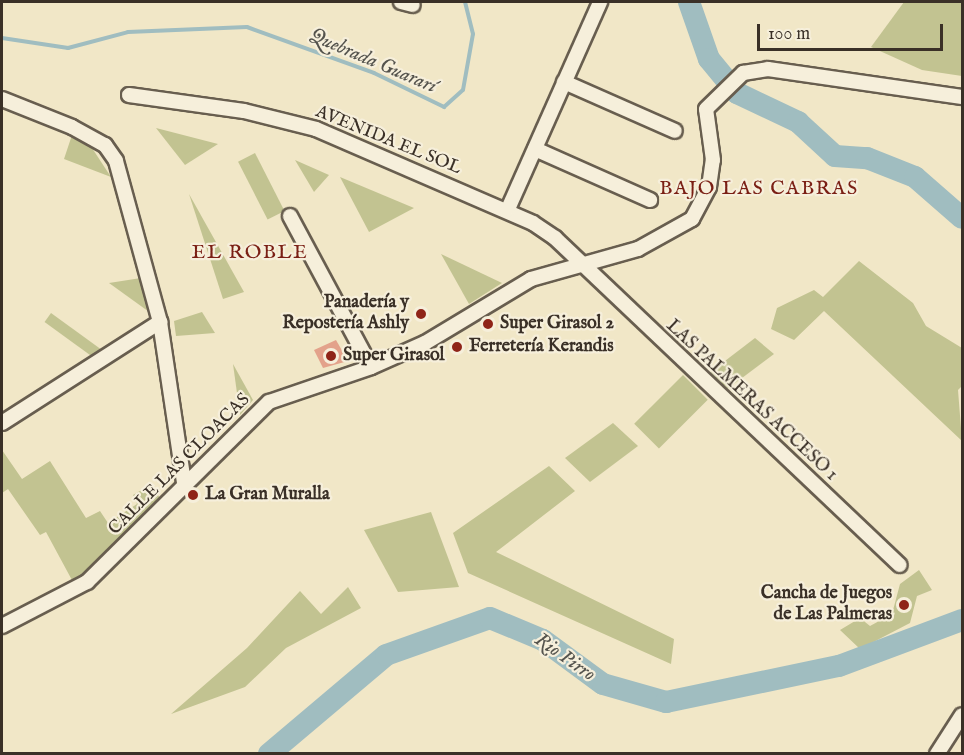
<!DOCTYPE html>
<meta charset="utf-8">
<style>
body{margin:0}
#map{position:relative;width:964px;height:755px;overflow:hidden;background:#f1e7c7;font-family:"IM FELL English",serif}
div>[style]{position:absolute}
.green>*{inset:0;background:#c2c391;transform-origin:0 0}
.stream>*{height:4px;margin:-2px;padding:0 2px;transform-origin:2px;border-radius:2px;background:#a0bdc0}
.river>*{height:22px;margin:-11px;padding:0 11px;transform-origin:11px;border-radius:11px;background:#a0bdc0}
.building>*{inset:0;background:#e3a28b}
.roads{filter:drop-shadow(2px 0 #685e4f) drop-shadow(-2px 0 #685e4f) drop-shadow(0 2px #685e4f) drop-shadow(0 -2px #685e4f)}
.street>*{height:14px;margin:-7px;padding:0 7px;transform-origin:7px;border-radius:7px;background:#f6efdb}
.dots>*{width:16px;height:16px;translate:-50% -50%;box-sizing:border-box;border:3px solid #f6efdb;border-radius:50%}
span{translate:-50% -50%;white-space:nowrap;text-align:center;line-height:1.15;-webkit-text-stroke:4.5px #f6efdb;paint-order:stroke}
.street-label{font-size:18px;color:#3a3027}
.poi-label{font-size:18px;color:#3a3027;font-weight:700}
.right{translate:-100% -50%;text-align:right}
.left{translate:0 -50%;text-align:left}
.water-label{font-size:20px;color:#54534d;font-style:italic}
.neighbourhood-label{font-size:20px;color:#7a1f14;letter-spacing:1.5px}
.frame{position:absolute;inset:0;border:3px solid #3a3027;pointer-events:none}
.scale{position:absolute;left:757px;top:24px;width:186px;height:27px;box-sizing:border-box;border:3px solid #3a3027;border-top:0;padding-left:8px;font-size:18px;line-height:21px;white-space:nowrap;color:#3a3027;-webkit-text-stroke:4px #f6efdb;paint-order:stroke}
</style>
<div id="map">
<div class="green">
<div style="clip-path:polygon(904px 2px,962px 2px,962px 76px,922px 70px,871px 47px)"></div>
<div style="clip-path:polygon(156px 128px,218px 144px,185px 165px)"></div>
<div style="clip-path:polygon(72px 135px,92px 148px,111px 177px,64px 159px)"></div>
<div style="left:255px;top:153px;width:65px;height:19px;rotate:63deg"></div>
<div style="clip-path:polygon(295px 160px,329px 175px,314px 192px)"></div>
<div style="clip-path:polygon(340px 177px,414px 208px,369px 232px)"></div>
<div style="clip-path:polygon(189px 194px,244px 292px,223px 299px)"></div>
<div style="clip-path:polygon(441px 254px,502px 283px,469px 304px)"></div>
<div style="clip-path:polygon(859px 261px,913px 303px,926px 326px,962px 348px,962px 386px,958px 390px,962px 441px,824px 311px,794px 340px,771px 329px,777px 308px,814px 290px,823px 297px)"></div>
<div style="clip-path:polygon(141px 278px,152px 314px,109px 283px)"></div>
<div style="clip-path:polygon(202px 312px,215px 333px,176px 336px,174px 321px)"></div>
<div style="left:51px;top:313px;width:63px;height:11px;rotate:36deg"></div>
<div style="clip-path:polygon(755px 338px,774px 354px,722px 393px,704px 377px)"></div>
<div style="clip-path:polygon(233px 364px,253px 400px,240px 415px)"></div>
<div style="left:683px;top:375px;width:35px;height:69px;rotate:45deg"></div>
<div style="clip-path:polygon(613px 423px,638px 446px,590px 482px,565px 458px)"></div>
<div style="clip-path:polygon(2px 450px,22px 479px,50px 461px,86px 518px,100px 511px,108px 523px,137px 504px,133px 495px,150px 485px,161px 499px,73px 582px,46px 532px,40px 535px,8px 489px,2px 493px)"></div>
<div style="clip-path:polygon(549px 466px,575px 491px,496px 552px,674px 639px,671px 664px,468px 573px,453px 533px)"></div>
<div style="clip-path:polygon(431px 512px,459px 587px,398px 592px,364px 530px)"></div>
<div style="clip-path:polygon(919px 570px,932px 590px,917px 596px,910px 623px,860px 649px,840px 630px,860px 618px,870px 626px,892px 614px,900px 584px)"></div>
<div style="clip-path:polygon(348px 587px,361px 608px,286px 648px,245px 687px,171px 714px,247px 648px,300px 591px,321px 614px)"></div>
</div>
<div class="stream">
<div style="left:2px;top:38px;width:67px;rotate:8.6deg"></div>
<div style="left:68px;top:48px;width:62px;rotate:-14.9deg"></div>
<div style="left:128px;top:32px;width:119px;rotate:-2.4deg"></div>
<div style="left:247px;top:27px;width:135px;rotate:19.9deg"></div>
<div style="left:374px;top:73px;width:78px;rotate:25.9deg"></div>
<div style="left:444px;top:107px;width:25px;rotate:-42deg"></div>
<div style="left:463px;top:90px;width:57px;rotate:-79.9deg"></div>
<div style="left:473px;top:34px;width:33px;rotate:-104deg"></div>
</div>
<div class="river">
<div style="left:689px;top:2px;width:60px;rotate:70.7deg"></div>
<div style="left:709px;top:59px;width:44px;rotate:50.5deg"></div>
<div style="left:737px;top:93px;width:68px;rotate:25.4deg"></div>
<div style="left:798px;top:122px;width:50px;rotate:42.6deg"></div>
<div style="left:835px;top:156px;width:32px;rotate:4deg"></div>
<div style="left:867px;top:158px;width:52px;rotate:21.6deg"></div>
<div style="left:915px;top:177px;width:62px;rotate:41.1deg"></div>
<div style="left:269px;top:754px;width:153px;rotate:-40.2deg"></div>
<div style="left:386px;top:655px;width:110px;rotate:-19.6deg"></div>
<div style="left:490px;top:618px;width:57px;rotate:22.5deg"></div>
<div style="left:543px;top:640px;width:74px;rotate:36.3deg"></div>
<div style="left:603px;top:684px;width:66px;rotate:15.9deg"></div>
<div style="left:666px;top:702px;width:177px;rotate:-11.8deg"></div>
<div style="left:839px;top:666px;width:131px;rotate:-20.5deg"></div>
</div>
<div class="building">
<div style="clip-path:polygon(336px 340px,348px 361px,323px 368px,314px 350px)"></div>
</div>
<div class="roads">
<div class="street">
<div style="left:401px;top:2px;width:12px;rotate:14deg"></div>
<div style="left:564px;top:82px;width:121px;rotate:23.8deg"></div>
<div style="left:129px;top:95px;width:116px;rotate:7.9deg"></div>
<div style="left:244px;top:111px;width:74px;rotate:14deg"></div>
<div style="left:316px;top:129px;width:236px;rotate:23.4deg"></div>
<div style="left:533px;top:223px;width:27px;rotate:34deg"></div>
<div style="left:555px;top:238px;width:475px;rotate:43.5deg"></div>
<div style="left:2px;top:99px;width:75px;rotate:21.8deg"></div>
<div style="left:72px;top:127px;width:38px;rotate:29deg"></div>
<div style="left:105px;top:145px;width:19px;rotate:55deg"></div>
<div style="left:116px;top:161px;width:167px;rotate:74.7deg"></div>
<div style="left:160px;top:322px;width:163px;rotate:81.5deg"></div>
<div style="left:535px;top:149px;width:126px;rotate:23.9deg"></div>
<div style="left:508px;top:209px;width:227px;rotate:-66deg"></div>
<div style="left:290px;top:216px;width:171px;rotate:61.8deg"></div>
<div style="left:2px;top:423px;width:188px;rotate:-32.6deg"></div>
<div style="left:2px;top:626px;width:96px;rotate:-27.4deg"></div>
<div style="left:87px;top:582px;width:256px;rotate:-44.7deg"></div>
<div style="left:269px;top:402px;width:108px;rotate:-18.9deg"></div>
<div style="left:371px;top:367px;width:59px;rotate:-24deg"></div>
<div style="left:425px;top:343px;width:124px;rotate:-31.1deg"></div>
<div style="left:531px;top:279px;width:111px;rotate:-15.7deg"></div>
<div style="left:638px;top:249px;width:62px;rotate:-29.1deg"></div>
<div style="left:692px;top:219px;width:36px;rotate:-62deg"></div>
<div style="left:709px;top:187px;width:27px;rotate:-82deg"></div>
<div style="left:713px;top:160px;width:51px;rotate:-97.8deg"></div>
<div style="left:706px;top:109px;width:52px;rotate:-44.2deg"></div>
<div style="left:743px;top:73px;width:25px;rotate:-9deg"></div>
<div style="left:768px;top:69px;width:196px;rotate:8.2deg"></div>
<div style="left:937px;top:754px;width:46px;rotate:-57.3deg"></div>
</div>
</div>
<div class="dots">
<div style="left:421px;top:314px;background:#8f2418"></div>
<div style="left:488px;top:324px;background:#8f2418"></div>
<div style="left:457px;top:347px;background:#8f2418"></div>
<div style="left:331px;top:356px;background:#8f2418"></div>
<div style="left:193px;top:495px;background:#8f2418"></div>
<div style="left:904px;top:605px;background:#8f2418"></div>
</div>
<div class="street-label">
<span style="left:388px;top:141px;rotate:22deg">AVENIDA EL SOL</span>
<span style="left:751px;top:401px;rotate:43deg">LAS PALMERAS ACCESO 1</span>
<span style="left:180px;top:465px;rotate:-45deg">CALLE LAS CLOACAS</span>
</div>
<div class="poi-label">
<span class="right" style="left:409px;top:314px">Panadería y<br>Repostería Ashly</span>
<span class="left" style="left:500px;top:324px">Super Girasol 2</span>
<span class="left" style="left:469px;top:347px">Ferretería Kerandis</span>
<span class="left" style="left:343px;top:356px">Super Girasol</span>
<span class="left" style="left:205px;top:495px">La Gran Muralla</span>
<span class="right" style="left:892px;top:605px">Cancha de Juegos<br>de Las Palmeras</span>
</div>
<div class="water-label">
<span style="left:373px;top:61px;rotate:23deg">Quebrada Guararí</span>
<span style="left:565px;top:657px;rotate:35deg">Rio Pirro</span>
</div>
<div class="neighbourhood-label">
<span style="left:759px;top:188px">BAJO LAS CABRAS</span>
<span style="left:250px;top:252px">EL ROBLE</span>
</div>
<div class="frame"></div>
<div class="scale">100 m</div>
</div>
